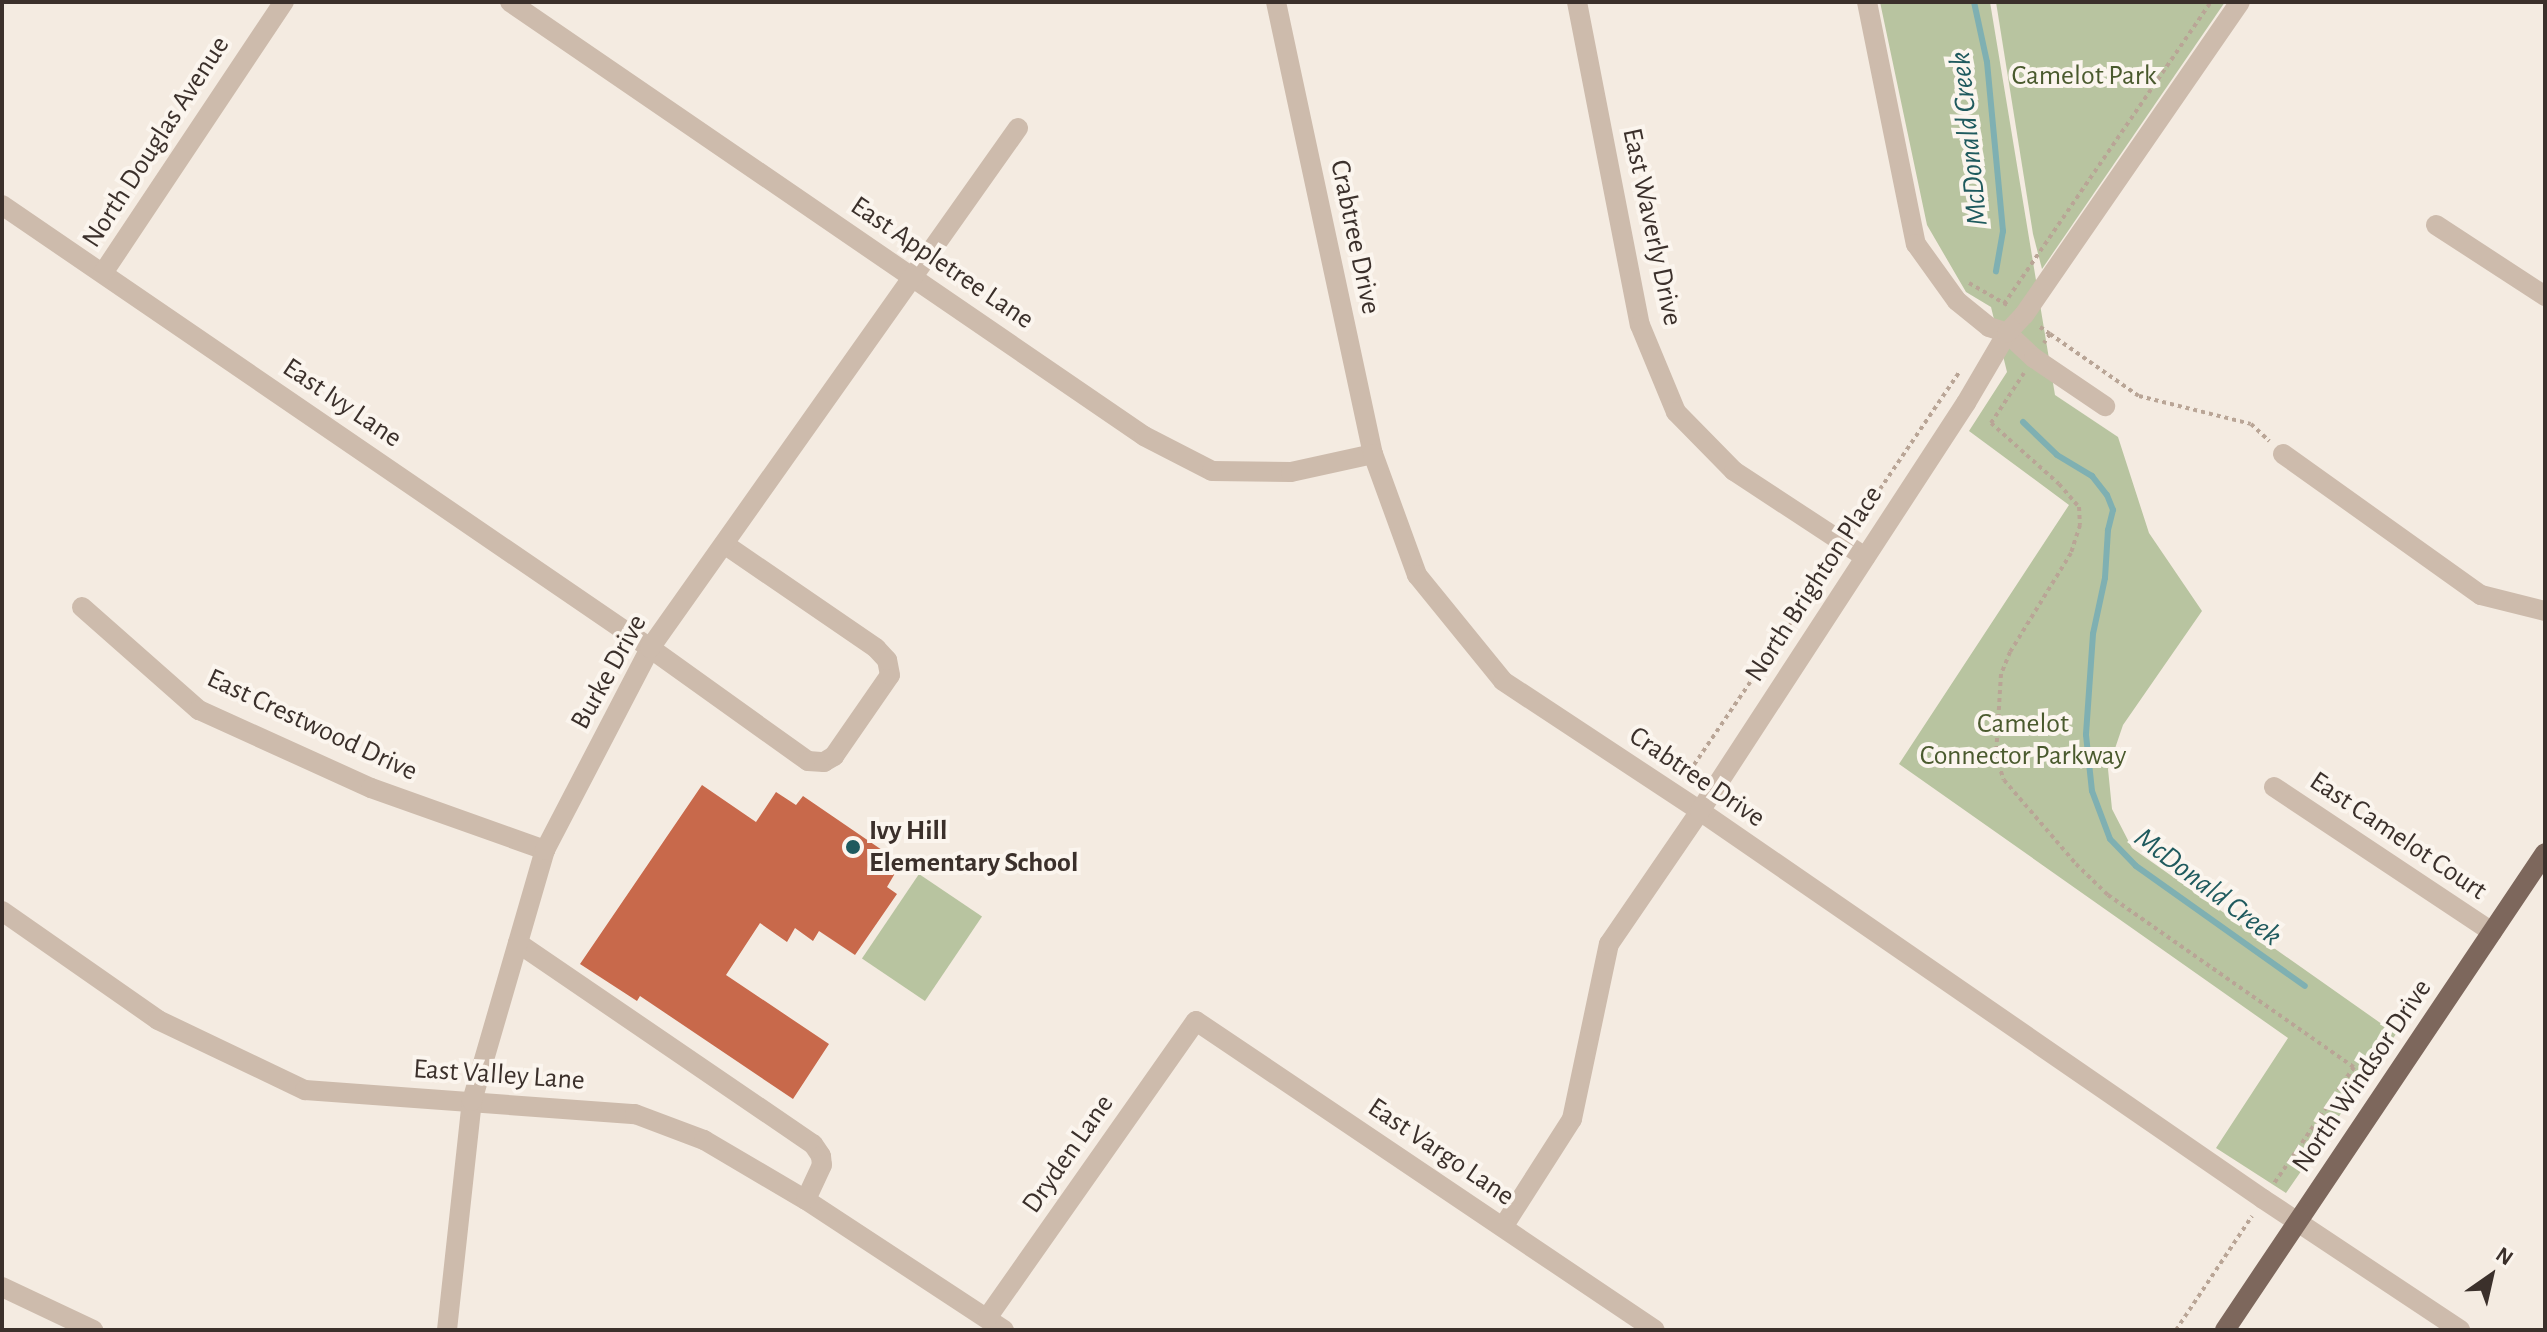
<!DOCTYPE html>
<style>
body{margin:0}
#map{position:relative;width:2547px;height:1332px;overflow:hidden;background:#f4ebe1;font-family:"Alegreya Sans",sans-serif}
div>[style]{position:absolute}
.green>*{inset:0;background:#b8c4a0;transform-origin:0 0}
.stream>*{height:6px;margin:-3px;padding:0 3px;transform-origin:3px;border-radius:3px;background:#7fb0b2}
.building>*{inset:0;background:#c8694b}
.path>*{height:4px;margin-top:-2px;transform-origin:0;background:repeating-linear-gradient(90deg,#b9a596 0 4px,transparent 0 8px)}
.minor>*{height:20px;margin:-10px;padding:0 10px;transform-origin:10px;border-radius:10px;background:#cdbbac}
.major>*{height:20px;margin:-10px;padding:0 10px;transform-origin:10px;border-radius:10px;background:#7d675c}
.dots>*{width:22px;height:22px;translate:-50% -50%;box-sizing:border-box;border:4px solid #fbf5ee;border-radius:50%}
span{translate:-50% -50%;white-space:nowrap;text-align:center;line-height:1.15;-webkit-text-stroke:8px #fbf5ee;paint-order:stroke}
.park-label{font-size:28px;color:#4a5a2e}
.street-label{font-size:28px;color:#3b302b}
.poi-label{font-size:28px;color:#3b302b;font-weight:700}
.left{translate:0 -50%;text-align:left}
.water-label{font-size:30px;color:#1f5a5e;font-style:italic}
.frame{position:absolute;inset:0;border:4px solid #3b302b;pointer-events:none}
.north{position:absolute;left:2451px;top:1236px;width:80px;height:80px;-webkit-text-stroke:6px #fbf5ee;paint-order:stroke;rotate:34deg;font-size:22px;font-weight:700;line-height:32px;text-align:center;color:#3b302b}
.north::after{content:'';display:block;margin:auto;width:28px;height:36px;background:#3b302b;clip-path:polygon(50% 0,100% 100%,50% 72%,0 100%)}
</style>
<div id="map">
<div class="green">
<div style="clip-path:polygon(1880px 2px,1990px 2px,2055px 395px,2118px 437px,2149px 533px,2202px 611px,2123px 725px,2108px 769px,2112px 809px,2132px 848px,2396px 1034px,2286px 1193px,2216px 1148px,2288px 1038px,1899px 764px,2069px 505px,1969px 431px,2007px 372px,1991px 307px,1966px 292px,1927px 225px)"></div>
<div style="clip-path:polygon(1996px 2px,2225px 2px,2042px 269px,2033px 234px)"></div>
<div style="left:919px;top:874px;width:76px;height:102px;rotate:34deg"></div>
</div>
<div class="stream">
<div style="left:1974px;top:2px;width:61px;rotate:77.8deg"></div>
<div style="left:1987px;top:62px;width:170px;rotate:84.6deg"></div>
<div style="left:2003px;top:231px;width:41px;rotate:99.9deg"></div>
<div style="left:2023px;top:422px;width:47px;rotate:44.1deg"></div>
<div style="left:2057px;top:455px;width:41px;rotate:31deg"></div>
<div style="left:2092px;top:476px;width:24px;rotate:52deg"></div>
<div style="left:2107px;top:495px;width:16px;rotate:68deg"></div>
<div style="left:2113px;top:510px;width:21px;rotate:104deg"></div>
<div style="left:2108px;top:530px;width:48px;rotate:93.6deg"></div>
<div style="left:2105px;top:578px;width:57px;rotate:102.1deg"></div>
<div style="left:2093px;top:634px;width:101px;rotate:94deg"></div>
<div style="left:2086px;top:735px;width:56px;rotate:83.9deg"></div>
<div style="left:2092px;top:791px;width:51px;rotate:69.4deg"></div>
<div style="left:2110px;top:839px;width:37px;rotate:46deg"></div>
<div style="left:2136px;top:866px;width:207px;rotate:35.4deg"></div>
</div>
<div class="building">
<div style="clip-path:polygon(702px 785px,756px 822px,776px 792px,796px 805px,803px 796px,901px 863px,887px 887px,897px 894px,855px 955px,819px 931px,813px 941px,795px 928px,787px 942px,760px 923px,726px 975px,829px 1044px,793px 1099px,640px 996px,637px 1001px,580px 964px)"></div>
</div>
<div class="path">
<div style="left:1969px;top:283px;width:46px;rotate:29.9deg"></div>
<div style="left:2004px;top:304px;width:366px;rotate:-55.6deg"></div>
<div style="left:2040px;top:327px;width:12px;rotate:35deg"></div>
<div style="left:2050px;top:334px;width:11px;rotate:124deg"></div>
<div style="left:2050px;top:334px;width:108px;rotate:34.9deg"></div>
<div style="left:2139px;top:396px;width:115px;rotate:14deg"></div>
<div style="left:2251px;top:424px;width:25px;rotate:43deg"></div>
<div style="left:2024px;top:373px;width:60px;rotate:123.4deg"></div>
<div style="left:1991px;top:423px;width:91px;rotate:41.9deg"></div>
<div style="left:2059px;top:484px;width:30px;rotate:49deg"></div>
<div style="left:2079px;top:507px;width:18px;rotate:87deg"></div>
<div style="left:2080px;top:525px;width:29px;rotate:108deg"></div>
<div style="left:2071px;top:553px;width:116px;rotate:121.6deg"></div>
<div style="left:2010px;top:652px;width:24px;rotate:112deg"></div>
<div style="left:2001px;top:674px;width:82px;rotate:93.5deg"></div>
<div style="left:1996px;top:756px;width:25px;rotate:72deg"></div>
<div style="left:2004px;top:780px;width:111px;rotate:49.4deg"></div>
<div style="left:2076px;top:864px;width:45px;rotate:44.1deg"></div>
<div style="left:2108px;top:895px;width:300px;rotate:35deg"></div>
<div style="left:2354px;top:1067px;width:143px;rotate:124.5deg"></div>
<div style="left:1853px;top:529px;width:191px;rotate:-55.9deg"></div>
<div style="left:1685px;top:778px;width:267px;rotate:-55.8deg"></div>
<div style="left:2176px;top:1330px;width:137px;rotate:-56.3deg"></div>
</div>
<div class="minor">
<div style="left:510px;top:2px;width:768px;rotate:34.39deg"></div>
<div style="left:1144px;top:436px;width:76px;rotate:27.2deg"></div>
<div style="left:1212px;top:471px;width:79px;rotate:0.7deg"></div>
<div style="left:1291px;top:472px;width:84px;rotate:-12.4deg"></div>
<div style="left:1276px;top:2px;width:462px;rotate:77.9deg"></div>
<div style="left:1373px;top:454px;width:129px;rotate:70deg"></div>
<div style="left:1417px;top:575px;width:136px;rotate:50.9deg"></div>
<div style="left:1503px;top:681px;width:236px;rotate:33.4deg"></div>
<div style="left:1700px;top:811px;width:684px;rotate:34.57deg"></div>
<div style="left:2263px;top:1199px;width:237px;rotate:33.6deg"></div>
<div style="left:1577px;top:2px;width:329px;rotate:79deg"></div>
<div style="left:1640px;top:325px;width:94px;rotate:67.5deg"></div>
<div style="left:1676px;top:412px;width:83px;rotate:45.5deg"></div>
<div style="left:1734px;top:471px;width:157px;rotate:33.3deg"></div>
<div style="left:1867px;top:2px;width:247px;rotate:78.6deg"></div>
<div style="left:1916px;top:244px;width:70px;rotate:54.3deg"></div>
<div style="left:1957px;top:301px;width:41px;rotate:39.1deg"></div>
<div style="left:1989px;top:327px;width:19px;rotate:18deg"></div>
<div style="left:2007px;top:333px;width:37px;rotate:43deg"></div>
<div style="left:2034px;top:358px;width:86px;rotate:34.1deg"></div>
<div style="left:2px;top:205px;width:785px;rotate:34.36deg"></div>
<div style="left:650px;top:648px;width:194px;rotate:35.6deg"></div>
<div style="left:808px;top:761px;width:16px;rotate:4deg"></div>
<div style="left:824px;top:762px;width:12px;rotate:-31deg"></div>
<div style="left:834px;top:756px;width:98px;rotate:-55.3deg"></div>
<div style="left:890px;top:675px;width:15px;rotate:-101deg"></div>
<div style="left:887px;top:660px;width:16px;rotate:-133deg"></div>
<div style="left:876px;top:648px;width:184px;rotate:-145.6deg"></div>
<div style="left:2436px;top:225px;width:130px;rotate:33.1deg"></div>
<div style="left:103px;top:273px;width:326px;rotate:-56.3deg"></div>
<div style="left:2283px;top:454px;width:243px;rotate:35.5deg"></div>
<div style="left:2481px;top:595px;width:66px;rotate:14deg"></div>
<div style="left:82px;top:607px;width:156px;rotate:41.4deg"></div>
<div style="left:199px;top:710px;width:189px;rotate:24.4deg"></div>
<div style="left:371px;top:788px;width:185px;rotate:19.6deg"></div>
<div style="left:2274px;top:787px;width:262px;rotate:33.6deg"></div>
<div style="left:2px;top:911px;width:190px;rotate:34.9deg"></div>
<div style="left:158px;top:1020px;width:163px;rotate:25.5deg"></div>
<div style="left:305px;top:1090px;width:331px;rotate:4.2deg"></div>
<div style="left:635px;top:1114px;width:74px;rotate:20.6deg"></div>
<div style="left:704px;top:1140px;width:118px;rotate:30.5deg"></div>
<div style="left:806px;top:1200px;width:237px;rotate:33.3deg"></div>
<div style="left:518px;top:943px;width:357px;rotate:34.3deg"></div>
<div style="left:813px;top:1144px;width:14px;rotate:56deg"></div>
<div style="left:821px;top:1156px;width:9px;rotate:84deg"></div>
<div style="left:822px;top:1165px;width:38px;rotate:115deg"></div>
<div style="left:1503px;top:1227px;width:128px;rotate:-57.4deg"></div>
<div style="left:1572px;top:1119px;width:179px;rotate:-78.1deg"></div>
<div style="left:1609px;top:944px;width:161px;rotate:-55.6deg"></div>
<div style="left:1700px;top:811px;width:487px;rotate:-56.9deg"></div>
<div style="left:1966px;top:403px;width:81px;rotate:-59.6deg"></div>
<div style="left:2007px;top:333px;width:25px;rotate:-47deg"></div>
<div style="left:2024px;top:315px;width:380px;rotate:-55.4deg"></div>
<div style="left:2px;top:1287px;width:101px;rotate:25.3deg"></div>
<div style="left:987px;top:1318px;width:363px;rotate:-54.9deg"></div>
<div style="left:1196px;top:1021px;width:553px;rotate:33.95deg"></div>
<div style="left:447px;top:1330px;width:230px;rotate:-83.8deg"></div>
<div style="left:472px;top:1101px;width:261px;rotate:-73.8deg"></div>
<div style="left:545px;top:850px;width:228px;rotate:-62.5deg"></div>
<div style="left:650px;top:648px;width:637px;rotate:-54.71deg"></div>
</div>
<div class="major">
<div style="left:2225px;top:1330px;width:574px;rotate:-56.14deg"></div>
</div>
<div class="dots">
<div style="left:853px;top:847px;background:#1f5a5e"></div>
</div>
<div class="park-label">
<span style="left:2084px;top:76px">Camelot Park</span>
<span style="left:2023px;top:740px">Camelot<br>Connector Parkway</span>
</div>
<div class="street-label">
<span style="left:156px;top:142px;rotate:-57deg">North Douglas Avenue</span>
<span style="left:1652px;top:227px;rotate:78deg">East Waverly Drive</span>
<span style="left:1355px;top:237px;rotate:78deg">Crabtree Drive</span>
<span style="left:942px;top:263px;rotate:34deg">East Appletree Lane</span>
<span style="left:342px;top:403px;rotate:34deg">East Ivy Lane</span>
<span style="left:1814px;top:584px;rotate:-57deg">North Brighton Place</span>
<span style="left:609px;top:672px;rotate:-61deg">Burke Drive</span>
<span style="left:312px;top:725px;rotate:25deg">East Crestwood Drive</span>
<span style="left:1697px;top:777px;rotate:34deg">Crabtree Drive</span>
<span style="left:2398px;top:836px;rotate:34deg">East Camelot Court</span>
<span style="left:499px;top:1075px;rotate:4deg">East Valley Lane</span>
<span style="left:2362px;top:1076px;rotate:-56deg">North Windsor Drive</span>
<span style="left:1441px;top:1152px;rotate:34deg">East Vargo Lane</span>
<span style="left:1068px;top:1154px;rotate:-55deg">Dryden Lane</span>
</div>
<div class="poi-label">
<span class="left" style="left:869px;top:847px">Ivy Hill<br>Elementary School</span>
</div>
<div class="water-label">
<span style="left:1969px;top:139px;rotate:-96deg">McDonald Creek</span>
<span style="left:2208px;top:887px;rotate:37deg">McDonald Creek</span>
</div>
<div class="frame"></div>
<div class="north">N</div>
</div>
